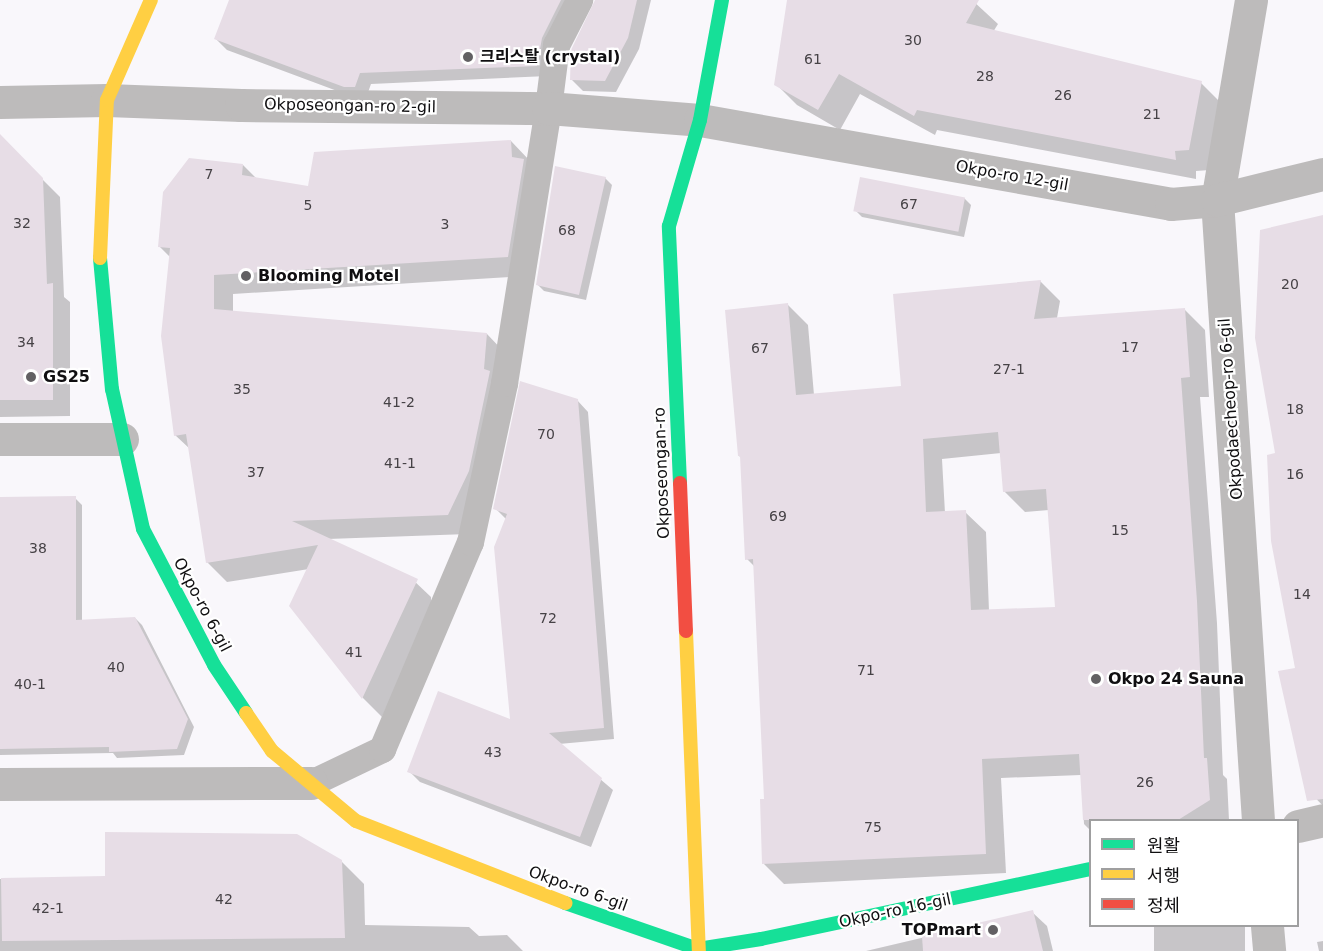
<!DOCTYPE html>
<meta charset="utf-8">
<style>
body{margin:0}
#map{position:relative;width:1323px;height:951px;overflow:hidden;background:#f9f7fb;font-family:"DejaVu Sans","Noto Sans KR",sans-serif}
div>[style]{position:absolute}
.shadow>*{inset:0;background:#0003;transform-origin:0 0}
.building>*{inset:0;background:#e7dde6;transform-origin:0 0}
.lane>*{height:27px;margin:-13.5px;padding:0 13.5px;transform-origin:13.5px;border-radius:13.5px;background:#bdbbbb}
.street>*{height:33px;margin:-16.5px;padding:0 16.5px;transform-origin:16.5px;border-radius:16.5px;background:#bdbbbb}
.fast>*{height:14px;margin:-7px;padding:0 7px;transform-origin:7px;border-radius:7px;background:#16e098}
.slow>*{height:14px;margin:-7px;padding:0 7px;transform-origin:7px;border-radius:7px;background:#ffcf43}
.jam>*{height:14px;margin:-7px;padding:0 7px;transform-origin:7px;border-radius:7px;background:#f24e42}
.dots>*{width:16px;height:16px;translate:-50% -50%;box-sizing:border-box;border:3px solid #fff;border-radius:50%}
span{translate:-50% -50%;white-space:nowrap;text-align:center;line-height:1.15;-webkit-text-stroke:4.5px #fff;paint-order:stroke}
.number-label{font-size:14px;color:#464246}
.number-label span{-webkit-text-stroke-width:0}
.poi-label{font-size:16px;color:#100f11;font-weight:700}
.left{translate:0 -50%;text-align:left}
.right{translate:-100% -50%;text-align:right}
.street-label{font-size:16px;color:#100f11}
.legend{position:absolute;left:1089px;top:819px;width:210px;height:108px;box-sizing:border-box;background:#fff;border:2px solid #9f9fa0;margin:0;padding:8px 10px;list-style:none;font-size:18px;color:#100f11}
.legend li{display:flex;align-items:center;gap:12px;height:30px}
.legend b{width:30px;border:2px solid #9f9fa0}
</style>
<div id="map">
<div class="shadow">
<div style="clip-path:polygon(231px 0,580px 0,548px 76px,371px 84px,366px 98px,356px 98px,227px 50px,216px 39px)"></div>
<div style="clip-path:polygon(596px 0,651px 0,639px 49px,616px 92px,583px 91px,572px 80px)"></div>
<div style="clip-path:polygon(790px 0,972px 0,998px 24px,993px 32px,1201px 83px,1222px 104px,1210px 170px,1196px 171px,1196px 179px,937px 130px,935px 135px,860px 94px,840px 130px,797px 105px,776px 84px)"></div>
<div style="clip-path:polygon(511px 141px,530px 161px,527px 276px,233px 294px,233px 313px,487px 334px,506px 354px,468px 534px,328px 539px,411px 578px,431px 597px,431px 611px,382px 717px,363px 698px,291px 606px,309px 569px,227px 582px,207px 562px,190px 449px,175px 435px,171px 258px,159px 246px,243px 165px,257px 179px,309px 188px)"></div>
<div style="clip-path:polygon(16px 153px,60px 197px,64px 297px,70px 302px,70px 416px,0 417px,0 154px)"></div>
<div style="clip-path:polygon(605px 178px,612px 185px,586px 300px,544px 291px,537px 284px)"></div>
<div style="clip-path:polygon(964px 198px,971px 205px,964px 237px,862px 217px,855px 210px)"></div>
<div style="clip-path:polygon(1323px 217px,1323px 806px,1306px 788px,1276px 454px)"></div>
<div style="clip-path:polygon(evenodd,1040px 281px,1060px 301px,1057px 318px,1185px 310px,1205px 330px,1209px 397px,1200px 397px,1217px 623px,1223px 775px,1227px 779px,1229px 820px,1090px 820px,1090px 830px,1084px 824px,1081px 775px,1001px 778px,1006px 873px,784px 884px,764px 864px,766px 801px,755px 567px,747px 559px,742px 458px,739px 456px,788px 305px,808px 325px,814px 395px,903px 387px,1040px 281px,1001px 453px,1004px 491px,1025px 512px,1049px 510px,1056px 608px,989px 611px,986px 532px,965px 512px,945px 513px,942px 459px,1001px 453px)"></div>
<div style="clip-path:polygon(577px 400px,588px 412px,614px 739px,559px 744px,613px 790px,591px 847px,420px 782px,409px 771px,511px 721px,506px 519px,495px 508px)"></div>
<div style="clip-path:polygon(0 498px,75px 498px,82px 505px,82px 621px,135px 618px,142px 625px,194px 727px,184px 755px,117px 758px,113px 753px,0 755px)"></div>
<div style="clip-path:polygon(341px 861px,364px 884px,365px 925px,469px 927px,479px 936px,507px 935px,523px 951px,0 951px,0 879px,107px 877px)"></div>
<div style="clip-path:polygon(1032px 912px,1047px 926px,1053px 951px,866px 951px)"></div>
<div style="left:1154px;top:926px;width:91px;height:25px"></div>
<div style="clip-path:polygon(1323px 941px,1323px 951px,1319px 951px,1317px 942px)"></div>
</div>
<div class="building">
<div style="clip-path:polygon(229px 0,561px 0,542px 38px,537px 66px,360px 73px,355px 87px,344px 87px,214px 39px)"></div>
<div style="clip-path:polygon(595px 0,637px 0,628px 38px,605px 81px,570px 80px,571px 50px)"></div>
<div style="clip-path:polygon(787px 0,979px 0,966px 23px,1202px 81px,1189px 150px,1175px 151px,1176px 160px,917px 110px,914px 116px,839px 74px,818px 110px,774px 85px)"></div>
<div style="clip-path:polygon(0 134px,43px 178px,47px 284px,53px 283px,53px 400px,0 400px)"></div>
<div style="clip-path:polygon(511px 140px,512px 157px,524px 159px,508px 257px,214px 275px,214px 309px,487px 333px,484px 369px,490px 371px,469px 471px,448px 515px,292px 521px,418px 579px,362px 699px,289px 606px,318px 545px,206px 563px,186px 434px,174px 436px,161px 336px,170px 248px,158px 247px,163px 192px,189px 158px,243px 164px,242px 175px,308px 186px,314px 152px)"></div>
<div style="clip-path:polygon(555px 166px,606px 177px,579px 295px,536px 285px)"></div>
<div style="left:860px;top:177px;width:107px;height:35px;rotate:11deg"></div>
<div style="clip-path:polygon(1323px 215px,1323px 799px,1307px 801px,1278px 671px,1295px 668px,1271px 541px,1267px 455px,1275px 453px,1255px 338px,1260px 230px)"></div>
<div style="clip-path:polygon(evenodd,1041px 280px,1034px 319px,1185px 308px,1190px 377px,1181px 378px,1197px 601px,1204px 758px,1207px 758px,1210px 800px,1178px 820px,1083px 820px,1079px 754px,982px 759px,986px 854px,762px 864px,760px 799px,764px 799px,753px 559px,745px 560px,740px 456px,738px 456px,725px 310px,788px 303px,796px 395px,901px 386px,893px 294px,1041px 280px,998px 432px,1003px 492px,1046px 489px,1055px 607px,971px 610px,966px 510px,926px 512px,923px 439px,998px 432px)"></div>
<div style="clip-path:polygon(520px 381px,578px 399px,604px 728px,549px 733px,602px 778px,580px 837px,407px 772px,438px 691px,510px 719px,494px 547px,507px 514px,493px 509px)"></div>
<div style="clip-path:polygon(76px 496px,76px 620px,135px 617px,188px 719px,177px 749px,109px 752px,109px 747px,0 749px,0 497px)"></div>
<div style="clip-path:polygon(105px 832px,297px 834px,342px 860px,345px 938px,2px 941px,1px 878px,105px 876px)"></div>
<div style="clip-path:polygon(1033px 910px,1043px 951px,923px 951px,922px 936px)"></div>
</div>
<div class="lane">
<div style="left:311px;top:783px;width:79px;rotate:-25.6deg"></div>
<div style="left:382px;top:749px;width:225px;rotate:-67deg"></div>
<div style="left:470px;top:542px;width:163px;rotate:-77.9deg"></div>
<div style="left:504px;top:383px;width:278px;rotate:-80.9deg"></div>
<div style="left:548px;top:108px;width:64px;rotate:-82.8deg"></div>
<div style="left:556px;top:45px;width:51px;rotate:-62.9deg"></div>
</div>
<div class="street">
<div style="left:1251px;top:0;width:203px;rotate:99.6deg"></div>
<div style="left:1217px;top:200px;width:621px;rotate:86.22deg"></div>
<div style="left:0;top:102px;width:107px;rotate:-1.1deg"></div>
<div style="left:107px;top:100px;width:134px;rotate:2.1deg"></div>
<div style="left:241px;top:105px;width:307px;rotate:0.6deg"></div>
<div style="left:548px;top:108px;width:152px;rotate:4.5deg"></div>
<div style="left:700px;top:120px;width:478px;rotate:10.1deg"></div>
<div style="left:1171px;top:204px;width:46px;rotate:-5deg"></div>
<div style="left:1217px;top:200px;width:109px;rotate:-13.8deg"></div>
<div style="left:0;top:439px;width:122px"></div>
<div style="left:0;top:784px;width:311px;rotate:-0.2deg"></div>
<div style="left:1298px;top:826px;width:26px;rotate:-13deg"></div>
<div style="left:1267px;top:926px;width:25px;rotate:85deg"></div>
</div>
<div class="fast">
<div style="left:100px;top:258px;width:132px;rotate:84.8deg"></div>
<div style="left:112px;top:389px;width:143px;rotate:77.5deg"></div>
<div style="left:143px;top:529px;width:153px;rotate:62.4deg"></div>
<div style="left:214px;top:665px;width:58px;rotate:56.3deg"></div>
<div style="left:680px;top:483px;width:257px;rotate:-92.5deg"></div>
<div style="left:669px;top:226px;width:110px;rotate:-73.7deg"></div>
<div style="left:700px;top:120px;width:122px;rotate:-79.6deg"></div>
<div style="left:565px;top:903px;width:141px;rotate:19.1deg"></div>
<div style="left:698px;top:949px;width:64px;rotate:-9deg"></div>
<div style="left:761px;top:939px;width:336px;rotate:-12deg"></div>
</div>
<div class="slow">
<div style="left:100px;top:258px;width:158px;rotate:-87.5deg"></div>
<div style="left:107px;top:100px;width:109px;rotate:-66.3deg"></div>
<div style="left:686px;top:631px;width:320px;rotate:87.7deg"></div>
<div style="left:246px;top:713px;width:46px;rotate:55.6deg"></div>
<div style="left:272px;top:751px;width:109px;rotate:39.8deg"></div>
<div style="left:356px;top:821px;width:225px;rotate:21.4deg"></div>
</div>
<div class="jam">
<div style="left:680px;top:483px;width:148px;rotate:87.7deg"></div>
</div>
<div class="dots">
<div style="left:468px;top:57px;background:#626063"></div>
<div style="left:246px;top:276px;background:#626063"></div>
<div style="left:31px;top:377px;background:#626063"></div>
<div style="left:1096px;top:679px;background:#626063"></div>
<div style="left:993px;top:930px;background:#626063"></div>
</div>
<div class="number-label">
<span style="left:913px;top:40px">30</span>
<span style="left:813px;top:59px">61</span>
<span style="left:985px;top:76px">28</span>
<span style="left:1063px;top:95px">26</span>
<span style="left:1152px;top:114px">21</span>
<span style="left:209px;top:174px">7</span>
<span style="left:909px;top:204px">67</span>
<span style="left:308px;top:205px">5</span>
<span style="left:22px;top:223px">32</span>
<span style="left:445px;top:224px">3</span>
<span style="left:567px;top:230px">68</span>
<span style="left:1290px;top:284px">20</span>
<span style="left:26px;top:342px">34</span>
<span style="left:1130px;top:347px">17</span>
<span style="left:760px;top:348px">67</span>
<span style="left:1009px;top:369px">27-1</span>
<span style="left:242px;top:389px">35</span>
<span style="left:399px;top:402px">41-2</span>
<span style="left:1295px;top:409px">18</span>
<span style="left:546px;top:434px">70</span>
<span style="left:400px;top:463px">41-1</span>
<span style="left:256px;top:472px">37</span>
<span style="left:1295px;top:474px">16</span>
<span style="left:778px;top:516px">69</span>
<span style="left:1120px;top:530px">15</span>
<span style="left:38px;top:548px">38</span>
<span style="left:1302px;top:594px">14</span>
<span style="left:548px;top:618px">72</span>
<span style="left:354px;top:652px">41</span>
<span style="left:116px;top:667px">40</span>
<span style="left:866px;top:670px">71</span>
<span style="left:30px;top:684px">40-1</span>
<span style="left:493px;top:752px">43</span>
<span style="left:1145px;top:782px">26</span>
<span style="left:873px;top:827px">75</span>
<span style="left:224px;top:899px">42</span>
<span style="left:48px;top:908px">42-1</span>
</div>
<div class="poi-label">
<span class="left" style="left:480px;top:57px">크리스탈 (crystal)</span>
<span class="left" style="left:258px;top:276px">Blooming Motel</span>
<span class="left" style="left:43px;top:377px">GS25</span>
<span class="left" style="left:1108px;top:679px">Okpo 24 Sauna</span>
<span class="right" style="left:981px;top:930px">TOPmart</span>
</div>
<div class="street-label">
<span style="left:350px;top:106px;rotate:1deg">Okposeongan-ro 2-gil</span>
<span style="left:1012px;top:176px;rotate:10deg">Okpo-ro 12-gil</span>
<span style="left:1231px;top:409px;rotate:-94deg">Okpodaecheop-ro 6-gil</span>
<span style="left:662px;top:473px;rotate:-92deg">Okposeongan-ro</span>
<span style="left:202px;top:605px;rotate:62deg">Okpo-ro 6-gil</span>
<span style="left:578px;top:889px;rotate:20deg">Okpo-ro 6-gil</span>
<span style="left:895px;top:911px;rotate:-12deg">Okpo-ro 16-gil</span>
</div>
<ul class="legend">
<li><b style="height:8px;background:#16e098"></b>원활</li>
<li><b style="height:8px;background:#ffcf43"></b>서행</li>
<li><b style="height:8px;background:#f24e42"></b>정체</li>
</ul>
</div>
